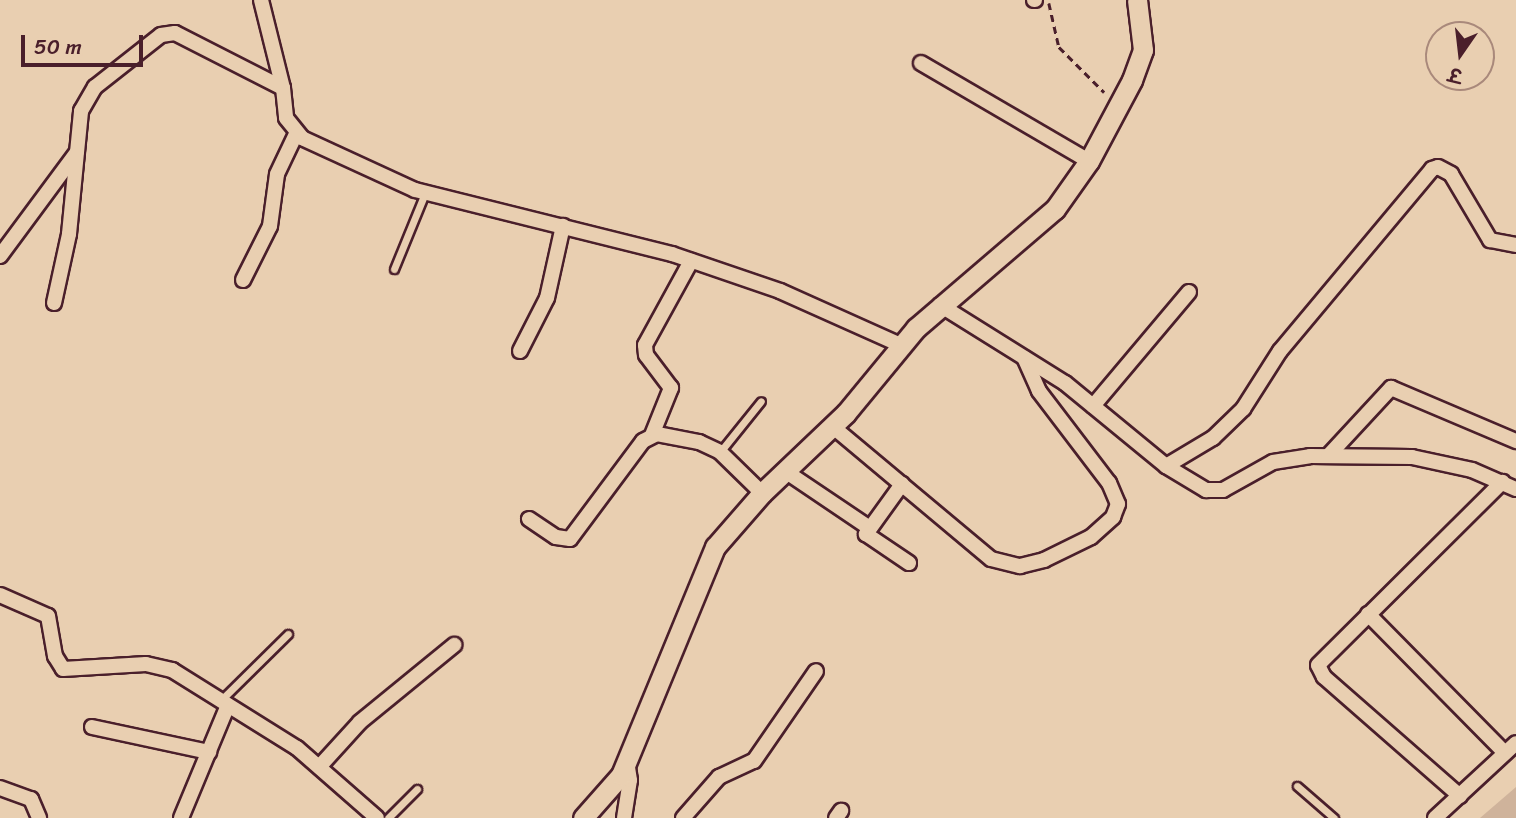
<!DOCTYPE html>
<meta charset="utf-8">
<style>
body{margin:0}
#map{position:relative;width:1516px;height:818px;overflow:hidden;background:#e9cfb1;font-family:Sriracha,"Playpen Sans Deva",sans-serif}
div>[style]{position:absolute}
.green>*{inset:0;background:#cfb39b}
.path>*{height:2.5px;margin-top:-1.25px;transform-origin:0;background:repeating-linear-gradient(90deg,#4a1f2b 0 7px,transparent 0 12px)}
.roads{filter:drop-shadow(2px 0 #4a1f2b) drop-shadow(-2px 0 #4a1f2b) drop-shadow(0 2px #4a1f2b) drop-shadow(0 -2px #4a1f2b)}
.lane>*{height:7px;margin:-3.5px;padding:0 3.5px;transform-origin:3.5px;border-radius:3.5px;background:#e9cfb1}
.street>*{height:14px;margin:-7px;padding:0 7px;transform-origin:7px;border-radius:7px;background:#e9cfb1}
.secondary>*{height:19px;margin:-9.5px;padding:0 9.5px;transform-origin:9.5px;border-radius:9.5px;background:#e9cfb1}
span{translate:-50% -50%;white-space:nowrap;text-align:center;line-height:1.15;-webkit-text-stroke:6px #e9cfb1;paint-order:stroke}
.north{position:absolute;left:1425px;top:21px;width:70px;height:70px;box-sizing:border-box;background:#e9cfb1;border:2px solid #a9897b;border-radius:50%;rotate:194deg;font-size:19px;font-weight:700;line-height:28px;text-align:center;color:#4a1f2b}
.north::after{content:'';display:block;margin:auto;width:24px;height:32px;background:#4a1f2b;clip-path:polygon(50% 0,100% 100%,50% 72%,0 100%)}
.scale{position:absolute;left:21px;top:35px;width:122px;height:32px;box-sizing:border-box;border:4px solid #4a1f2b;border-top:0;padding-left:9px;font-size:21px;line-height:24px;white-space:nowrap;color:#4a1f2b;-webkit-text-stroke:5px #e9cfb1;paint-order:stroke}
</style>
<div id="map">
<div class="green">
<div style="clip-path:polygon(1516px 787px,1516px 818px,1480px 818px)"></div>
</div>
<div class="path">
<div style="left:1049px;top:3px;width:45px;rotate:77.2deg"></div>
<div style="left:1059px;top:47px;width:64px;rotate:45deg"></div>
</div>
<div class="roads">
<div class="lane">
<div style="left:394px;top:269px;width:82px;rotate:-67.8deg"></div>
<div style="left:720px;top:452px;width:65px;rotate:-51.2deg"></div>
<div style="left:221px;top:700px;width:94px;rotate:-44.6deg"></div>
<div style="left:1297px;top:786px;width:49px;rotate:40.9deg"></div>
<div style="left:388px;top:818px;width:41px;rotate:-45deg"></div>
</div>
<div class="street">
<div style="left:261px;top:0;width:91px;rotate:76deg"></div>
<div style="left:283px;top:88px;width:30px;rotate:84deg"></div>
<div style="left:286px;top:118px;width:26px;rotate:51deg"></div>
<div style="left:302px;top:138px;width:124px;rotate:24.7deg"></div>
<div style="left:415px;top:190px;width:265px;rotate:14deg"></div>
<div style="left:672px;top:254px;width:114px;rotate:18.9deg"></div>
<div style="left:780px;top:291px;width:133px;rotate:24.1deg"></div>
<div style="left:1034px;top:0;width:1px"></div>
<div style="left:921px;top:63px;width:194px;rotate:30.3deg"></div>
<div style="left:0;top:256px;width:129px;rotate:-53.5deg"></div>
<div style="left:243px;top:280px;width:60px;rotate:-63.4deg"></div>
<div style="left:270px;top:226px;width:52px;rotate:-82.3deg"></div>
<div style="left:277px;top:174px;width:44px;rotate:-64.6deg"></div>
<div style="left:54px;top:303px;width:71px;rotate:-77.7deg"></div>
<div style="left:69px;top:234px;width:124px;rotate:-84.4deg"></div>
<div style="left:81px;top:111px;width:28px;rotate:-60deg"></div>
<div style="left:95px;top:87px;width:84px;rotate:-38.2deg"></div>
<div style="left:161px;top:35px;width:14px;rotate:-8deg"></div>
<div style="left:175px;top:33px;width:121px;rotate:27deg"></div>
<div style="left:940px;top:305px;width:147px;rotate:32deg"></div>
<div style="left:1065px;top:383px;width:131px;rotate:39.4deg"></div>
<div style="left:1166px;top:466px;width:47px;rotate:31deg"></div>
<div style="left:1206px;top:490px;width:17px"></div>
<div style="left:1223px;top:490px;width:57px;rotate:-29.2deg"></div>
<div style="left:1273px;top:462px;width:37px;rotate:-9deg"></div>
<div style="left:1310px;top:456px;width:102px;rotate:0.6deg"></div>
<div style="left:1412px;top:457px;width:61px;rotate:12.2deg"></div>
<div style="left:1472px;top:470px;width:48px;rotate:23.4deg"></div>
<div style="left:520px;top:351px;width:59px;rotate:-63deg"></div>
<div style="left:547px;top:298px;width:74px;rotate:-77.5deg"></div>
<div style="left:1093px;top:406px;width:149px;rotate:-49.9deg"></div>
<div style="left:832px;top:426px;width:207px;rotate:39.9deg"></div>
<div style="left:991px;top:559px;width:30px;rotate:14deg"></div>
<div style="left:1020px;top:566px;width:25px;rotate:-14deg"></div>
<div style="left:1044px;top:560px;width:52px;rotate:-26.1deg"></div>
<div style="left:1091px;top:537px;width:30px;rotate:-42deg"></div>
<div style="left:1113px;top:517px;width:14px;rotate:-69deg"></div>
<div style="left:1118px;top:504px;width:23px;rotate:-113deg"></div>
<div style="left:1109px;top:483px;width:116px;rotate:-127.3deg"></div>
<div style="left:1039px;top:391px;width:36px;rotate:-114deg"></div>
<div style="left:652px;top:435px;width:51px;rotate:-68deg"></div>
<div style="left:671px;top:388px;width:41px;rotate:-127.1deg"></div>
<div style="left:646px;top:355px;width:10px;rotate:-96deg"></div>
<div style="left:645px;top:345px;width:96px;rotate:-61.3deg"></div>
<div style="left:1328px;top:456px;width:93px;rotate:-47.2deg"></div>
<div style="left:1391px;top:388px;width:136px;rotate:23deg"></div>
<div style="left:1166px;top:466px;width:55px;rotate:-30.8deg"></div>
<div style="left:1213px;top:438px;width:42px;rotate:-44deg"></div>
<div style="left:1243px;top:409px;width:69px;rotate:-57.5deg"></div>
<div style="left:1280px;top:351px;width:237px;rotate:-50.1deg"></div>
<div style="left:1432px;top:169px;width:6px;rotate:-18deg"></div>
<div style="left:1438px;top:167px;width:15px;rotate:28deg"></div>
<div style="left:1451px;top:174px;width:77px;rotate:59.4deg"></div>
<div style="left:1490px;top:240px;width:26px;rotate:11deg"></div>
<div style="left:785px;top:471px;width:100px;rotate:34deg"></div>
<div style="left:902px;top:484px;width:62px;rotate:125.8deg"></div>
<div style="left:866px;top:534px;width:52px;rotate:34deg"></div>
<div style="left:529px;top:519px;width:32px;rotate:34deg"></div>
<div style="left:556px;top:537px;width:14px;rotate:8deg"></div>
<div style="left:570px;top:539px;width:122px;rotate:-53.3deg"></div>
<div style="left:643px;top:441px;width:16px;rotate:-27deg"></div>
<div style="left:657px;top:434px;width:43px;rotate:10.8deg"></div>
<div style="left:699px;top:442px;width:23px;rotate:25deg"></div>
<div style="left:720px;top:452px;width:59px;rotate:44.3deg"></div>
<div style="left:0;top:595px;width:52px;rotate:23.6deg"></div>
<div style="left:48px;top:616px;width:41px;rotate:80.1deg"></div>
<div style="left:55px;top:656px;width:15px;rotate:58deg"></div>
<div style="left:63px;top:669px;width:83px;rotate:-3.4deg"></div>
<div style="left:146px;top:664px;width:27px;rotate:13deg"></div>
<div style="left:172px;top:670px;width:147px;rotate:32deg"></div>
<div style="left:297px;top:748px;width:106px;rotate:41.2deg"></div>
<div style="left:1368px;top:614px;width:195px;rotate:45.4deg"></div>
<div style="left:92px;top:727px;width:120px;rotate:12.1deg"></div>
<div style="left:320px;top:766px;width:59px;rotate:-47.7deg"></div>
<div style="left:360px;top:722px;width:122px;rotate:-39.3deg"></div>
<div style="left:0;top:788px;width:33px;rotate:20deg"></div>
<div style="left:31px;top:799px;width:21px;rotate:67deg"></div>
<div style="left:1460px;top:796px;width:181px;rotate:-138.8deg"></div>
<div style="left:1324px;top:677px;width:13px;rotate:-117deg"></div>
<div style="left:1318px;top:665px;width:260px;rotate:-44.8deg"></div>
<div style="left:181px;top:818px;width:122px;rotate:-67.4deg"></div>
<div style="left:624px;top:818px;width:38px;rotate:-81deg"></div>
<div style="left:630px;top:780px;width:19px;rotate:-99deg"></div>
<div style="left:683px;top:818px;width:55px;rotate:-48.7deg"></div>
<div style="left:719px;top:777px;width:38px;rotate:-25deg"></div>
<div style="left:754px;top:761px;width:109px;rotate:-55.4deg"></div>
<div style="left:836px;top:818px;width:9px;rotate:-54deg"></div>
<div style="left:1435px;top:818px;width:110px;rotate:-42.8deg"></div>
</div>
<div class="secondary">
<div style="left:583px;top:818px;width:57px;rotate:-48.5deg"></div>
<div style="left:621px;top:775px;width:247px;rotate:-67.6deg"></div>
<div style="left:715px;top:547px;width:72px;rotate:-49deg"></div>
<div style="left:762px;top:493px;width:116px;rotate:-43.6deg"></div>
<div style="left:846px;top:413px;width:110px;rotate:-50.5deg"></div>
<div style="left:916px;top:328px;width:183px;rotate:-40.6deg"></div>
<div style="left:1055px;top:209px;width:59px;rotate:-54.7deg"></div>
<div style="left:1089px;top:161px;width:92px;rotate:-62deg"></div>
<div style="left:1132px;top:80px;width:32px;rotate:-70deg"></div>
<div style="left:1143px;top:50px;width:50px;rotate:-96.8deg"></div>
</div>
</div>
<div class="north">उ</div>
<div class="scale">50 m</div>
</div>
